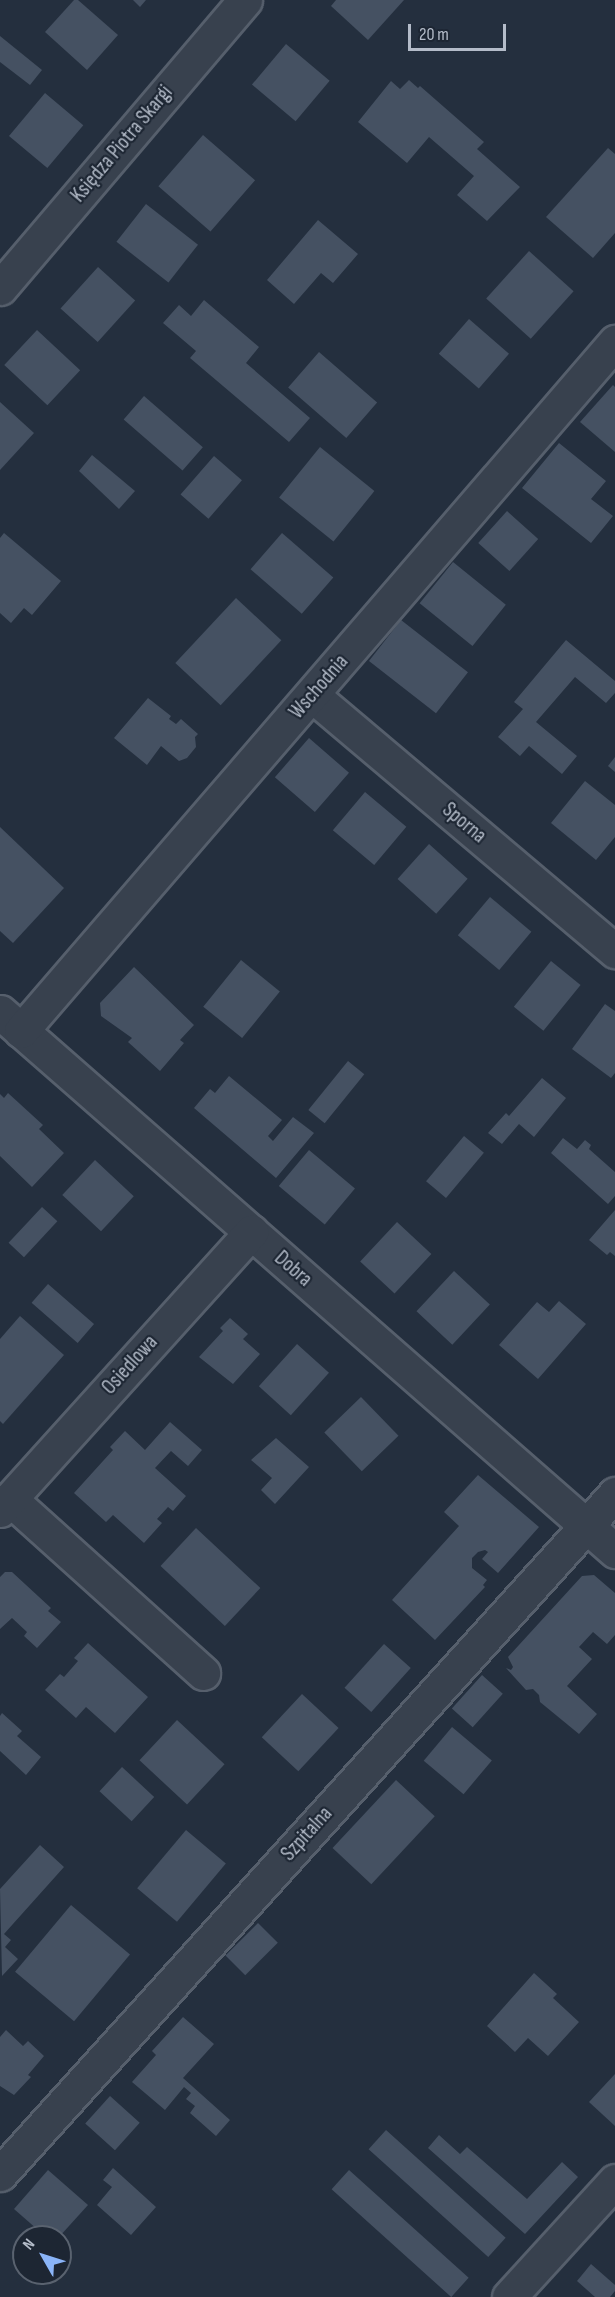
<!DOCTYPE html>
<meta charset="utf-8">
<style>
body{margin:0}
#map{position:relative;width:615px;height:2297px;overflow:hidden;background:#242f3e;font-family:"Sofia Sans Condensed",sans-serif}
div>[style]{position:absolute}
.building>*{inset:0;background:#455162;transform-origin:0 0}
.roads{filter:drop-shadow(2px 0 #565f6c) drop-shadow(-2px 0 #565f6c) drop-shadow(0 2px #565f6c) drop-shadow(0 -2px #565f6c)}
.minor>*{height:33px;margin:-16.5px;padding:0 16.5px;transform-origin:16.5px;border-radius:16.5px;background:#38414e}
span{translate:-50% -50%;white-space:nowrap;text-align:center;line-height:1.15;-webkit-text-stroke:4.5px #1d2633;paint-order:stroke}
.street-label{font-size:21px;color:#b4bcc9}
.north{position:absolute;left:12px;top:2225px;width:60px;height:60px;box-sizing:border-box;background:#1d2633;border:2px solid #59626f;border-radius:50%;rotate:309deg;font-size:16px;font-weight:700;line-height:24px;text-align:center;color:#b4bcc9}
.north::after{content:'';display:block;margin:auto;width:21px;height:27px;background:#8ab4f8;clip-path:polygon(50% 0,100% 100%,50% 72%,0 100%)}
.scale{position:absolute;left:408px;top:24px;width:98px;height:27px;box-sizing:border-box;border:3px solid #b4bcc9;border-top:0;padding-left:8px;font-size:18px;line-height:21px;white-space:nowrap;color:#b4bcc9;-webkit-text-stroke:4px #1d2633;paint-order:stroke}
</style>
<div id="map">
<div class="building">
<div style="clip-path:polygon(74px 0,78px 0,118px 35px,87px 70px,45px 32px)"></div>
<div style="clip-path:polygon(133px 0,146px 0,140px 7px)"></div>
<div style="clip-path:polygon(336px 0,404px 0,368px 40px,331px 6px)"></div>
<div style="clip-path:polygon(0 36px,42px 70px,30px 85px,0 62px)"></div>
<div style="left:286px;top:44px;width:57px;height:53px;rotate:40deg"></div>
<div style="clip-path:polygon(409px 80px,418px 88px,420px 86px,484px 142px,477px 149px,520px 187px,487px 221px,457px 195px,474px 176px,429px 137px,407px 163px,358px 122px,391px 81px,400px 89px)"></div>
<div style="left:45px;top:93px;width:50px;height:56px;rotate:40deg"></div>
<div style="left:203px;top:135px;width:69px;height:68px;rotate:41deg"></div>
<div style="clip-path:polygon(608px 148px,615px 154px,615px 233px,593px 258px,546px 217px)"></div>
<div style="left:146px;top:204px;width:66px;height:48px;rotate:38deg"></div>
<div style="clip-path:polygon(318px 220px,358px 254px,333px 283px,321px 273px,294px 304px,267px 280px)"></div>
<div style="left:529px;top:251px;width:60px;height:64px;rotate:42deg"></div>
<div style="left:98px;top:267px;width:50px;height:56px;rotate:42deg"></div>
<div style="clip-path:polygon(204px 300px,259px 347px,246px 363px,310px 418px,289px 442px,190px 358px,196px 351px,163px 323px,179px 305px,191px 316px)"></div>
<div style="left:469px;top:319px;width:53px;height:46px;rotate:41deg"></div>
<div style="left:37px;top:330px;width:59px;height:48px;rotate:43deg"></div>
<div style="left:319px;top:352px;width:77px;height:47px;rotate:41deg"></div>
<div style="clip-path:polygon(613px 385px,615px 387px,615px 452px,580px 422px)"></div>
<div style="left:144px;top:396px;width:78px;height:31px;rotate:41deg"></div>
<div style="clip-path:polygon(0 402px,34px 433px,0 470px)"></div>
<div style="clip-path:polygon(559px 443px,606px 481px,591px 499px,613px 516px,591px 543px,522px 488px)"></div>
<div style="left:320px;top:447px;width:70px;height:65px;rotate:39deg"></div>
<div style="clip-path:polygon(92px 455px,135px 491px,119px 509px,79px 471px)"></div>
<div style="left:214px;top:456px;width:37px;height:51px;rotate:41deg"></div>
<div style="left:507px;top:511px;width:42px;height:43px;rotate:42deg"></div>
<div style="clip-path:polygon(4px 533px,61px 581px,32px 615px,24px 608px,11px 623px,0 613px,0 538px)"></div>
<div style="left:282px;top:533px;width:68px;height:48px;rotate:41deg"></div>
<div style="left:453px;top:562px;width:68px;height:53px;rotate:39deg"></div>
<div style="left:236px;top:598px;width:62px;height:89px;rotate:43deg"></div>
<div style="left:401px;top:620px;width:85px;height:52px;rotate:38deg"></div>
<div style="clip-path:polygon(566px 640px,615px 681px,615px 693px,606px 703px,575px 677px,536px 722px,577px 756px,562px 774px,529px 746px,520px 756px,498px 737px,523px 709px,514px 702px)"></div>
<div style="clip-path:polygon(148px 698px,171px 716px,169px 719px,176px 724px,181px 719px,198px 734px,195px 737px,196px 747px,187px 758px,179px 761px,161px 746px,147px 765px,114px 738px)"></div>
<div style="left:309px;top:738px;width:53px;height:52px;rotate:41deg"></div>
<div style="clip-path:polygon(615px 757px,615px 772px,608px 766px)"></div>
<div style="clip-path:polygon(585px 781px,615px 805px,615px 837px,596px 860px,551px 823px)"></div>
<div style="left:365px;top:792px;width:54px;height:50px;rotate:40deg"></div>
<div style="clip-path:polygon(0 827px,64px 888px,13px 943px,0 931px)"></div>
<div style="left:429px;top:844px;width:52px;height:47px;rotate:42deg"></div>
<div style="left:490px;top:897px;width:54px;height:50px;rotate:40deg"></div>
<div style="left:241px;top:960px;width:50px;height:60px;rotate:39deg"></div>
<div style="left:551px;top:961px;width:38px;height:59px;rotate:39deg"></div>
<div style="clip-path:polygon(134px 967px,194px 1025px,180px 1040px,184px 1043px,160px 1071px,128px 1042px,132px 1038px,101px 1016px,100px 1003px)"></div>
<div style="clip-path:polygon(605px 1004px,615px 1011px,615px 1073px,611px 1078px,572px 1049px)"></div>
<div style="left:348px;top:1061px;width:21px;height:63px;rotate:39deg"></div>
<div style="clip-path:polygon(229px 1076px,282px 1120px,268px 1136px,273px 1141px,293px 1117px,314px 1133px,276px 1178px,194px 1108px,210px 1089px,215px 1093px)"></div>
<div style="clip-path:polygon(542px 1078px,566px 1098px,534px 1137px,519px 1124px,502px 1144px,488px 1133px,506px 1113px,509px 1116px)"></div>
<div style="clip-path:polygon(8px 1093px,43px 1125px,39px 1129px,64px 1153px,32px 1187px,0 1156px,0 1094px,4px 1098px)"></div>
<div style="left:464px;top:1136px;width:26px;height:59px;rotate:40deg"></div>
<div style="clip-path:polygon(563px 1138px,577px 1149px,585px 1140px,591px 1145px,589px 1149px,615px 1172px,615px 1196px,608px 1204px,551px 1153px)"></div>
<div style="left:309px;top:1150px;width:60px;height:47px;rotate:40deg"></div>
<div style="left:95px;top:1160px;width:53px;height:48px;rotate:43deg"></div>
<div style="left:42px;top:1207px;width:21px;height:49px;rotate:43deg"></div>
<div style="clip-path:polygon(615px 1210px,615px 1256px,610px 1252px,607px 1255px,589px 1240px)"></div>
<div style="left:397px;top:1222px;width:47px;height:54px;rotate:43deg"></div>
<div style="left:454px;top:1271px;width:49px;height:55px;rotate:43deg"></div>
<div style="left:48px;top:1284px;width:61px;height:25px;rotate:41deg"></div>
<div style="clip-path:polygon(559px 1301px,586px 1324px,538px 1379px,499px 1345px,537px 1302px,549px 1312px)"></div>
<div style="clip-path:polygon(20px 1316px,64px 1355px,3px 1424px,0 1421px,0 1339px)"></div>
<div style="clip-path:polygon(230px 1318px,248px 1334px,243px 1339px,260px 1354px,233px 1384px,199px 1357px,223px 1331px,220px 1328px)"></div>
<div style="left:297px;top:1344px;width:43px;height:57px;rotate:42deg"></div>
<div style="left:361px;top:1397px;width:54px;height:51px;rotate:46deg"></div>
<div style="clip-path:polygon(170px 1422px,202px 1450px,188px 1466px,171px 1451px,155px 1468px,186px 1496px,173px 1511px,168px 1507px,157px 1519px,162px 1523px,144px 1543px,113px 1515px,106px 1522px,74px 1493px,113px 1450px,110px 1447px,125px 1431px,145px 1450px)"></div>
<div style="clip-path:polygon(276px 1438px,309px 1467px,275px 1504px,261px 1490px,272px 1478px,251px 1460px)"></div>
<div style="clip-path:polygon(478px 1475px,539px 1527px,498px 1573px,482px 1559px,488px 1552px,485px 1550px,478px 1552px,472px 1558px,472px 1568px,487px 1580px,483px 1585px,485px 1587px,435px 1640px,392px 1600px,459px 1526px,444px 1512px)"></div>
<div style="left:196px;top:1528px;width:88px;height:52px;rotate:43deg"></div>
<div style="clip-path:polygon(5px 1572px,12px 1572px,51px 1608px,48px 1611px,61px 1622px,37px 1648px,24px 1636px,27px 1632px,12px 1618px,0 1629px,0 1577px)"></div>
<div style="clip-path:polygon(594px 1575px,615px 1593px,615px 1635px,607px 1644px,593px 1632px,579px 1647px,592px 1659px,567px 1686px,597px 1714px,579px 1734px,540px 1702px,539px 1695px,533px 1689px,526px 1690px,506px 1668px,511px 1670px,513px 1667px,508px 1657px,582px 1576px)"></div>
<div style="clip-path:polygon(88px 1643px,148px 1697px,115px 1733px,86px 1707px,76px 1718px,45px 1690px,60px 1674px,64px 1677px,78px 1661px,74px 1658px)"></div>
<div style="left:384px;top:1644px;width:36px;height:59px;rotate:42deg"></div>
<div style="left:482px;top:1675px;width:28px;height:45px;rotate:42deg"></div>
<div style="left:302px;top:1694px;width:50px;height:59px;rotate:43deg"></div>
<div style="clip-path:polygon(2px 1713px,22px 1731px,17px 1736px,41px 1757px,26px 1775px,0 1751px,0 1716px)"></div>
<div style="left:177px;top:1720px;width:65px;height:55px;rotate:43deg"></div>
<div style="left:452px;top:1727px;width:52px;height:44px;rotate:40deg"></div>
<div style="left:122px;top:1767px;width:44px;height:33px;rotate:43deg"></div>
<div style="left:396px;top:1780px;width:53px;height:93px;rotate:43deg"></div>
<div style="left:186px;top:1830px;width:52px;height:76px;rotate:40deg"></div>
<div style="clip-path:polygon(40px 1845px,64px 1867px,4px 1934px,11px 1940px,5px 1947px,18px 1959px,2px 1976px,0 1889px)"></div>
<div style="left:71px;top:1905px;width:77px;height:87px;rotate:40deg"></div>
<div style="left:258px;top:1923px;width:28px;height:46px;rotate:45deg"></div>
<div style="clip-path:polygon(534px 1973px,557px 1994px,553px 1998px,579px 2022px,548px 2056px,528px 2038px,515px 2052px,487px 2026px)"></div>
<div style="clip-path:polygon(183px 2017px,214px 2044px,183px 2078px,230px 2120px,216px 2136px,190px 2113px,195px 2106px,186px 2099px,191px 2093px,184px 2087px,165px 2110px,132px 2082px,156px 2055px,152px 2051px)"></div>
<div style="clip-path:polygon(6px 2030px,23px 2046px,28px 2041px,44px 2056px,28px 2075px,31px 2077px,14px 2095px,0 2086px,0 2037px)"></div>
<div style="clip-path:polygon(615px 2074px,615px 2126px,589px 2102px)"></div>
<div style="left:110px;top:2096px;width:40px;height:37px;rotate:42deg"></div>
<div style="left:386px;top:2130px;width:161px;height:26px;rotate:42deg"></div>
<div style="clip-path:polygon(439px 2135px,460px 2154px,467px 2147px,527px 2199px,562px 2162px,578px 2177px,525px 2234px,428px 2148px)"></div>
<div style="clip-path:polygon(113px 2168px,156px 2207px,131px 2235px,97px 2205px,112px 2187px,103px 2180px)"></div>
<div style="clip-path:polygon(48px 2170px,88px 2205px,59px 2237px,46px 2237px,14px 2209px)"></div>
<div style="left:349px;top:2170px;width:161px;height:26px;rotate:42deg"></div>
<div style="clip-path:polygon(591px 2264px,615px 2285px,615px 2291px,610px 2297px,595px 2297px,577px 2281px)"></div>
</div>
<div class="roads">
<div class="minor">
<div style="left:0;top:288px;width:378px;rotate:-49.6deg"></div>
<div style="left:312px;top:695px;width:397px;rotate:40.2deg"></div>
<div style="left:0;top:1012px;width:818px;rotate:41.23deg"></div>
<div style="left:21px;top:1031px;width:910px;rotate:-49.23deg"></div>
<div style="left:10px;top:1499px;width:260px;rotate:42deg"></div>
<div style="left:0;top:1510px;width:375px;rotate:-47.9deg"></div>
<div style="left:0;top:2174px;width:917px;rotate:-47.87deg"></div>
<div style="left:509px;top:2297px;width:157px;rotate:-47.6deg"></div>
</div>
</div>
<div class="street-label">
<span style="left:122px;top:144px;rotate:-50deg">Księdza Piotra Skargi</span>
<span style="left:319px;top:687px;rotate:-49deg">Wschodnia</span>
<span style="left:464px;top:823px;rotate:40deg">Sporna</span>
<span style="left:293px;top:1269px;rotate:41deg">Dobra</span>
<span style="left:130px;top:1365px;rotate:-48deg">Osiedlowa</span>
<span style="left:307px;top:1834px;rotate:-48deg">Szpitalna</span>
</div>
<div class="north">N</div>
<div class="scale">20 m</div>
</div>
